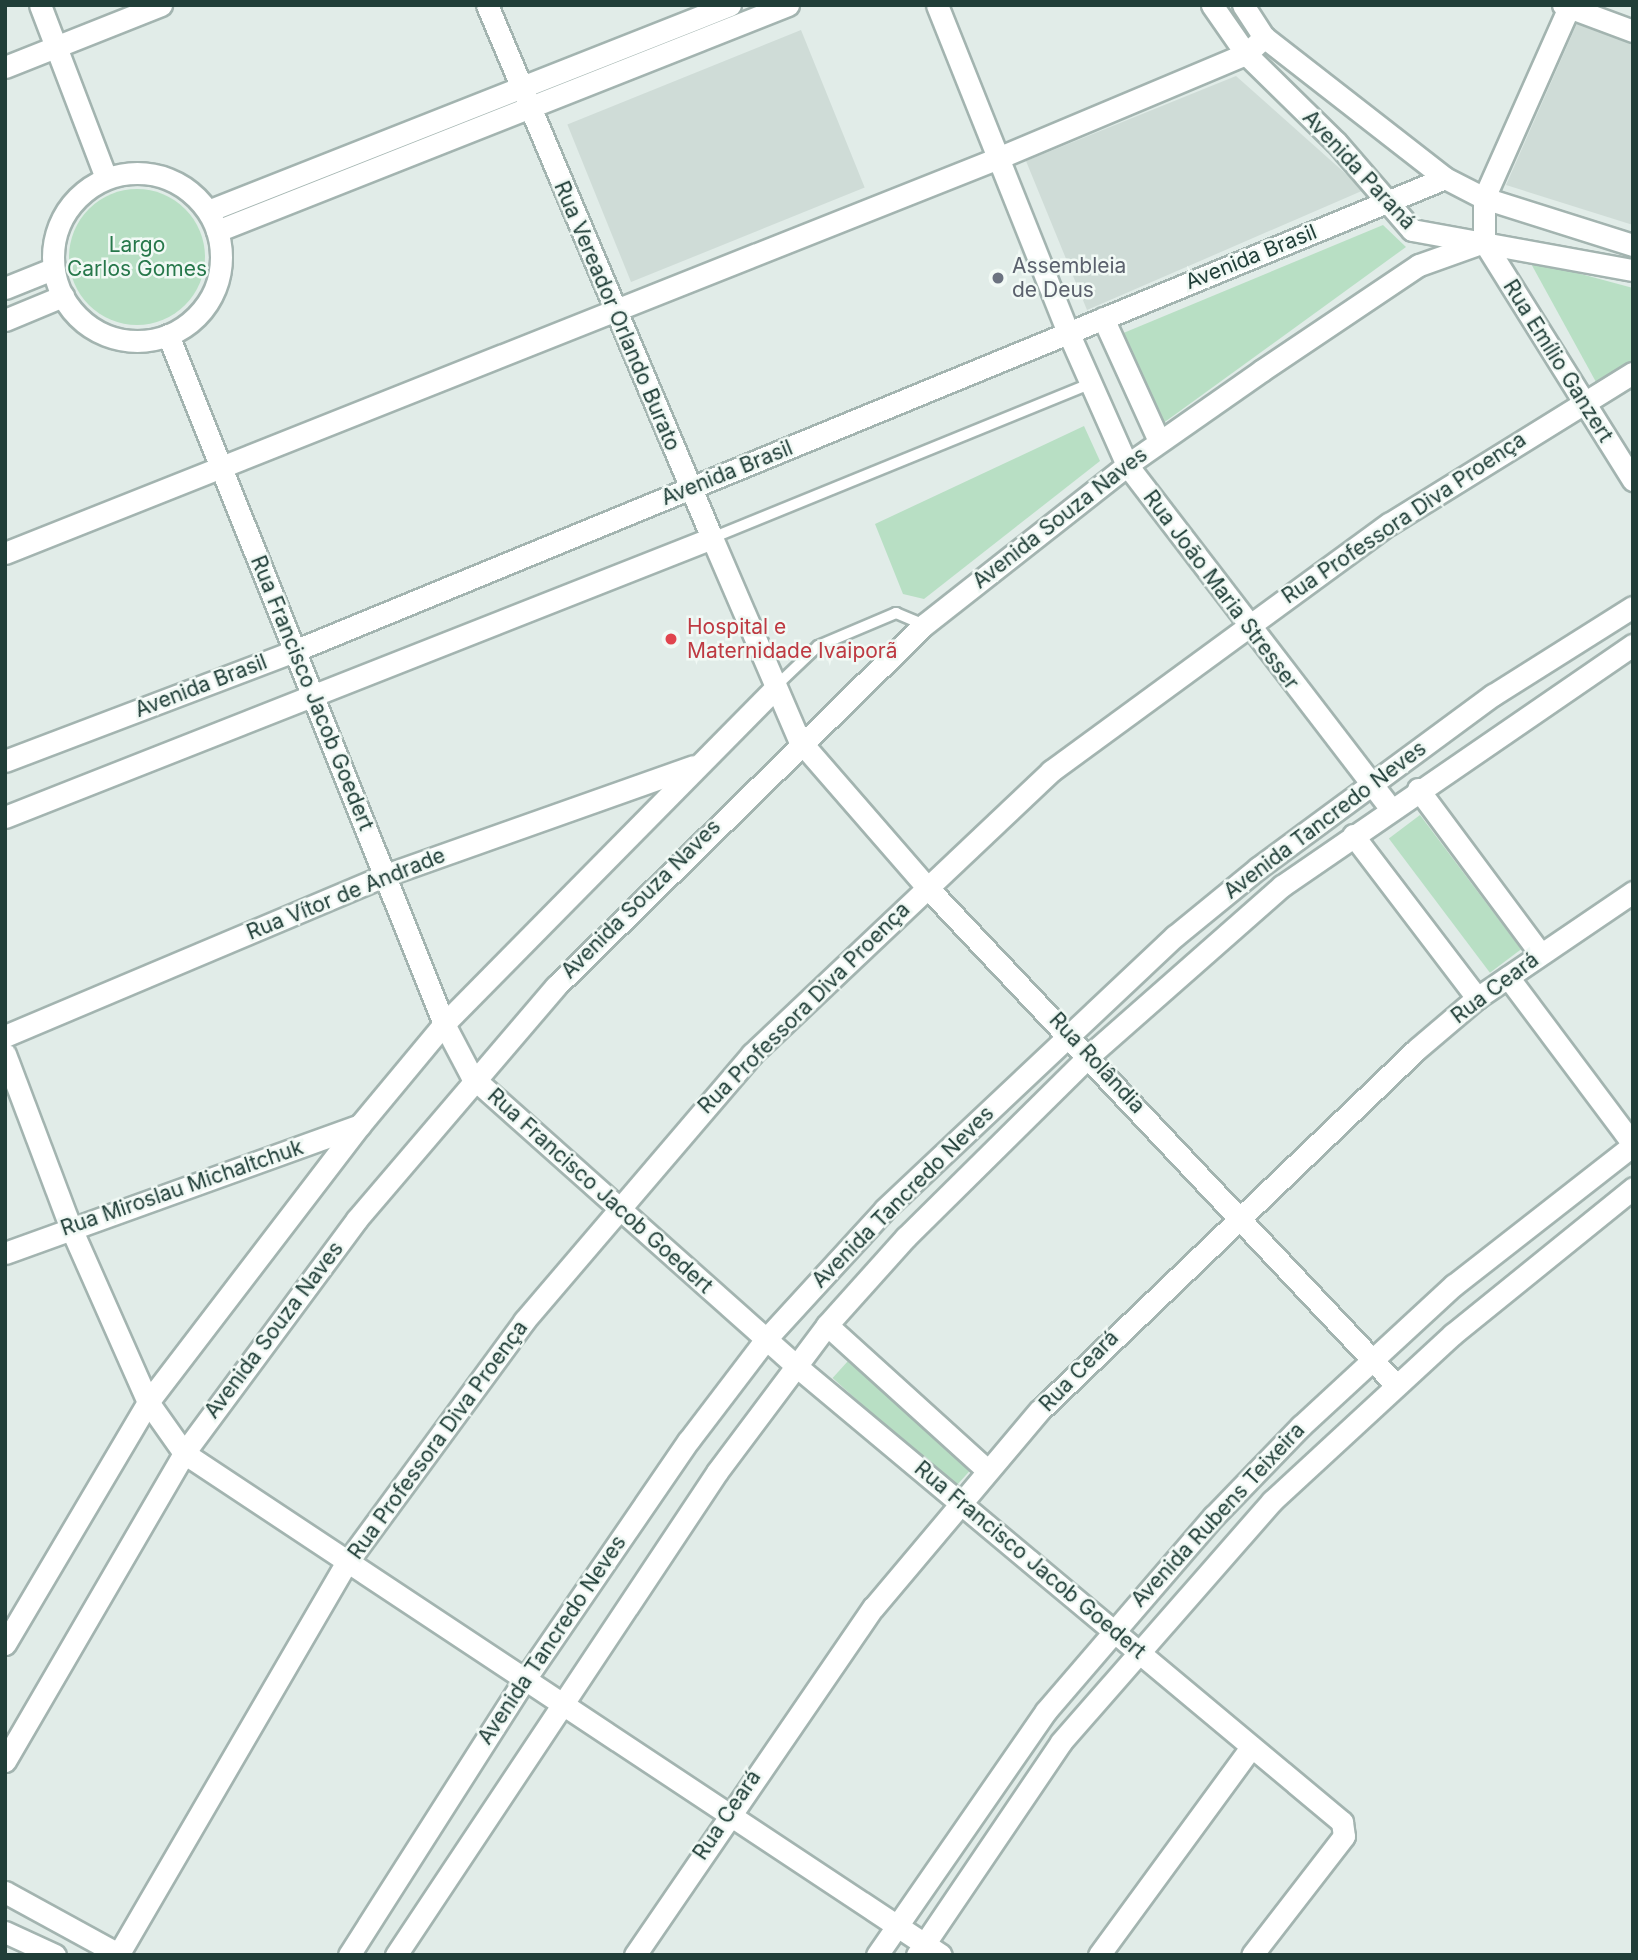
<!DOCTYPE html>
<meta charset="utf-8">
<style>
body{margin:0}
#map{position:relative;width:1638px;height:1960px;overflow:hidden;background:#e1ece8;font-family:Inter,sans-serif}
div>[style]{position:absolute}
.built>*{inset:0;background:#cfdcd7;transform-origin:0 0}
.green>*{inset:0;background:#b8dfc4;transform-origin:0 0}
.round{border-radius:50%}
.roads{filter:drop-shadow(2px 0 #a3b4b0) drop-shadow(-2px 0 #a3b4b0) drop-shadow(0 2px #a3b4b0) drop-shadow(0 -2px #a3b4b0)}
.service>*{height:10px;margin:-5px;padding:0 5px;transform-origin:5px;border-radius:5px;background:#fff}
.minor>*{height:21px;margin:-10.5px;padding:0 10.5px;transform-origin:10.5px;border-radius:10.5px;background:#fff}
.tertiary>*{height:21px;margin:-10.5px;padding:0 10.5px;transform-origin:10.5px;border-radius:10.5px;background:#fff}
.tertiary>.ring{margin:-10.5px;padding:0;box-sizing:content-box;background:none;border:21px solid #fff;border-radius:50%}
.secondary>*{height:21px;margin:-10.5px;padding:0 10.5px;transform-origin:10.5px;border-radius:10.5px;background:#fff}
.dots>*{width:19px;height:19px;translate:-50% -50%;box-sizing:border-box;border:4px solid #f1f9f5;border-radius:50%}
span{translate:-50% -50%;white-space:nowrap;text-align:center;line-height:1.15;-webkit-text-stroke:5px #f1f9f5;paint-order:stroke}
.street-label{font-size:21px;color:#203e38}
.park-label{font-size:21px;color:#27784b}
.worship-label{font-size:21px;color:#5b616d}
.left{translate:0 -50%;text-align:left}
.health-label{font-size:21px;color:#be3a42}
.frame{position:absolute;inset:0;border:7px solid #203e38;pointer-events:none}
</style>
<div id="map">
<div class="built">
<div style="clip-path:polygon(1578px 21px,1633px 45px,1633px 225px,1506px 185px)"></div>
<div style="left:801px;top:30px;width:170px;height:252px;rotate:68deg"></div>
<div style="clip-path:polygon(1236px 76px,1364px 190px,1087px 310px,1026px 161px)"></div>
</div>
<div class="green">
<div class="round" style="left:69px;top:189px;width:136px;height:136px"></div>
<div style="clip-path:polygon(1383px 225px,1406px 247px,1162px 424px,1121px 334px)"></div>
<div style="clip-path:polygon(1529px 260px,1633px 288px,1633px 361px,1596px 382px)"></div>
<div style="clip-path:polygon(1084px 426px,1100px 461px,924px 599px,903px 594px,875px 524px)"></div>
<div style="left:1420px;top:815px;width:168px;height:39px;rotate:53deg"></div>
<div style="left:848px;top:1361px;width:164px;height:23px;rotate:42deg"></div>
</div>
<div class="roads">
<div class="service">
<div style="left:712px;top:538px;width:405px;rotate:-22.2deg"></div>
<div style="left:776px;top:686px;width:58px;rotate:-43.6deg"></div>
<div style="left:818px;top:646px;width:85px;rotate:-22.9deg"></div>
<div style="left:896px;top:613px;width:30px;rotate:23deg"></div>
</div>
<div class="minor">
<div style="left:40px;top:5px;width:185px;rotate:69.1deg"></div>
<div style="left:487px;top:5px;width:579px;rotate:67.11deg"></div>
<div style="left:1563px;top:5px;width:75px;rotate:20.4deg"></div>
<div style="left:5px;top:67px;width:168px;rotate:-21.7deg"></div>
<div style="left:1484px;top:198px;width:211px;rotate:-66deg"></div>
<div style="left:1103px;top:318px;width:135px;rotate:65.5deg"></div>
<div style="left:1068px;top:332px;width:145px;rotate:66.1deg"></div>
<div style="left:1127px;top:465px;width:432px;rotate:52.5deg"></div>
<div style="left:168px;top:335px;width:742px;rotate:68.17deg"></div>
<div style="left:444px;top:1024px;width:60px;rotate:62.2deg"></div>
<div style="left:472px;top:1077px;width:433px;rotate:41.7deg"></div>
<div style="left:795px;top:1365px;width:713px;rotate:39.88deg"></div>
<div style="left:1342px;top:1822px;width:14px;rotate:82deg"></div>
<div style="left:1344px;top:1836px;width:150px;rotate:127.7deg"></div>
<div style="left:5px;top:553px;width:1069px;rotate:-21.69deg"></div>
<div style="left:998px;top:158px;width:269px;rotate:-22.8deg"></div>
<div style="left:1246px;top:54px;width:25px;rotate:-43deg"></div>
<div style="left:799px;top:740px;width:194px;rotate:49deg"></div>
<div style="left:926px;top:886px;width:685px;rotate:46.71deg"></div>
<div style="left:1418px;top:789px;width:204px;rotate:53.4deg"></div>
<div style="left:1353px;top:835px;width:205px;rotate:52.7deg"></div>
<div style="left:1508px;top:977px;width:209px;rotate:53.2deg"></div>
<div style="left:5px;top:1036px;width:414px;rotate:-22.9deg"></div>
<div style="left:386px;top:875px;width:326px;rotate:-19.5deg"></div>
<div style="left:5px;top:1054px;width:184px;rotate:69.3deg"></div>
<div style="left:70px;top:1226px;width:193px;rotate:66.1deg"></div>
<div style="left:148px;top:1402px;width:62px;rotate:54.8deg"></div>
<div style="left:184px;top:1453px;width:908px;rotate:33.55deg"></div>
<div style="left:5px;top:1253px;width:377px;rotate:-19.8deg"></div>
<div style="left:827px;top:1325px;width:216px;rotate:42.2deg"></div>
<div style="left:118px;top:1955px;width:451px;rotate:-59.8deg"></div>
<div style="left:345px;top:1565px;width:303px;rotate:-53.7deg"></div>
<div style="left:524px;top:1321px;width:351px;rotate:-49.5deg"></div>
<div style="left:752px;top:1054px;width:412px;rotate:-43.4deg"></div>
<div style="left:1051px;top:771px;width:419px;rotate:-36.2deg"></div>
<div style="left:1389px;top:524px;width:287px;rotate:-31.8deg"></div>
<div style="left:635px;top:1955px;width:421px;rotate:-55.6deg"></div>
<div style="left:873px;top:1608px;width:259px;rotate:-49.9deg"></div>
<div style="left:1040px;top:1410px;width:522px;rotate:-43.76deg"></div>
<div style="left:1417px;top:1049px;width:79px;rotate:-40.4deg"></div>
<div style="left:1477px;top:998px;width:189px;rotate:-34.2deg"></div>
<div style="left:1099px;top:1955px;width:258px;rotate:-53.8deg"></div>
</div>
<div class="tertiary">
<div style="left:937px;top:5px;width:352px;rotate:68.2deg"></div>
<div class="ring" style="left:53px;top:173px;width:147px;height:147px"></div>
<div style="left:1484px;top:198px;width:44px;rotate:90deg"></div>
<div style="left:208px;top:211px;width:561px;rotate:-21.54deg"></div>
<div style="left:217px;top:231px;width:614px;rotate:-21.59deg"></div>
<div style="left:1484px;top:242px;width:281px;rotate:58deg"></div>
<div style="left:5px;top:288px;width:51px;rotate:-22deg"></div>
<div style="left:5px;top:320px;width:63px;rotate:-22.5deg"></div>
<div style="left:5px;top:761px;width:309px;rotate:-20.8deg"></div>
<div style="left:294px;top:651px;width:1244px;rotate:-22.34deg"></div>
<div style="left:5px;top:817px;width:760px;rotate:-21.54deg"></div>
<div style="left:712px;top:538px;width:220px;rotate:66.7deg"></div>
<div style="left:5px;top:1644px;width:281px;rotate:-59.4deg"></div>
<div style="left:148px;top:1402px;width:349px;rotate:-52.6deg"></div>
<div style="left:360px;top:1125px;width:131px;rotate:-50.3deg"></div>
<div style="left:444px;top:1024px;width:469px;rotate:-45.4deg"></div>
<div style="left:5px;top:1761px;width:356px;rotate:-59.8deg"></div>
<div style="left:184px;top:1453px;width:291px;rotate:-53.5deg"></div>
<div style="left:357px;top:1219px;width:306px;rotate:-49.5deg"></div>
<div style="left:556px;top:986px;width:516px;rotate:-44.45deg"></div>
<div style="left:924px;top:625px;width:258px;rotate:-38.2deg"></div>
<div style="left:1127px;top:465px;width:164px;rotate:-35deg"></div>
<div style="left:1261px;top:371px;width:190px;rotate:-33.9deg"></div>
<div style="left:1419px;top:265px;width:69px;rotate:-19.5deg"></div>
<div style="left:5px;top:1892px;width:131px;rotate:28.7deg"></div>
<div style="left:5px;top:1932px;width:55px;rotate:24.7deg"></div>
<div style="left:349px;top:1955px;width:324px;rotate:-57.5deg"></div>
<div style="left:523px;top:1682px;width:293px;rotate:-55.6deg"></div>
<div style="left:689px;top:1440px;width:127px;rotate:-52.7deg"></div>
<div style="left:766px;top:1339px;width:176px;rotate:-47.5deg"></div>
<div style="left:885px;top:1209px;width:398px;rotate:-43.3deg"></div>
<div style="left:1175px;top:936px;width:107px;rotate:-39.3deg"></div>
<div style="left:1258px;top:868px;width:292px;rotate:-36.4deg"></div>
<div style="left:1493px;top:695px;width:165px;rotate:-32.2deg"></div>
<div style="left:396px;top:1955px;width:580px;rotate:-56.39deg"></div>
<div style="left:717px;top:1472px;width:184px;rotate:-53.2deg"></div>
<div style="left:827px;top:1325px;width:118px;rotate:-48.1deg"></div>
<div style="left:906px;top:1237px;width:259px;rotate:-44.7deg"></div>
<div style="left:1090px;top:1055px;width:256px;rotate:-41.4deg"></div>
<div style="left:1282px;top:886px;width:426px;rotate:-34.5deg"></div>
<div style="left:877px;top:1955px;width:297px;rotate:-55.3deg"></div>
<div style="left:1046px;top:1711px;width:257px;rotate:-49.3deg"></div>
<div style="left:1214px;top:1516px;width:125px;rotate:-46deg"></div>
<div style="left:1301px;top:1426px;width:208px;rotate:-42.7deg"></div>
<div style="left:1454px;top:1285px;width:227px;rotate:-38deg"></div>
<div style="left:917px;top:1955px;width:257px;rotate:-55.9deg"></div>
<div style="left:1061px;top:1742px;width:320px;rotate:-48.8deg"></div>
<div style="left:1272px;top:1501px;width:246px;rotate:-42.7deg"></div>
<div style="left:1453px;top:1334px;width:232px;rotate:-39deg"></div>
</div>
<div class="secondary">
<div style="left:1212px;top:5px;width:60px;rotate:55.2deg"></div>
<div style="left:1246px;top:54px;width:126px;rotate:44.4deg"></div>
<div style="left:1336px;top:142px;width:116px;rotate:49.2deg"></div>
<div style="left:1412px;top:230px;width:225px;rotate:10.3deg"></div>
<div style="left:1243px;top:5px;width:38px;rotate:57deg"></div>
<div style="left:1264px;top:37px;width:229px;rotate:37.9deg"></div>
<div style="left:1445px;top:178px;width:44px;rotate:27.1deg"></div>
<div style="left:1484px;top:198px;width:156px;rotate:17.5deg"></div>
</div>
</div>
<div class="dots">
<div style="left:998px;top:278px;background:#6b7280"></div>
<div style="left:671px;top:639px;background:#e0444e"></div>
</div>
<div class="street-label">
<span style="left:1359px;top:170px;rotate:47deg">Avenida Paraná</span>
<span style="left:1251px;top:257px;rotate:-22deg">Avenida Brasil</span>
<span style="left:617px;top:316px;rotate:67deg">Rua Vereador Orlando Burato</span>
<span style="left:1558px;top:361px;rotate:58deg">Rua Emílio Ganzert</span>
<span style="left:727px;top:473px;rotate:-22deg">Avenida Brasil</span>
<span style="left:1060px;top:518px;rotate:-38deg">Avenida Souza Naves</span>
<span style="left:1404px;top:518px;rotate:-34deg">Rua Professora Diva Proença</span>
<span style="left:1221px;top:590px;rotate:53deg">Rua João Maria Stresser</span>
<span style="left:201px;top:686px;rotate:-21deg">Avenida Brasil</span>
<span style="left:312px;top:693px;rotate:68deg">Rua Francisco Jacob Goedert</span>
<span style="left:1325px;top:820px;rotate:-37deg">Avenida Tancredo Neves</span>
<span style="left:346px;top:894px;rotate:-22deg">Rua Vítor de Andrade</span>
<span style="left:641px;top:899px;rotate:-45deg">Avenida Souza Naves</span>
<span style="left:1495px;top:988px;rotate:-37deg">Rua Ceará</span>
<span style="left:804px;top:1008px;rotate:-45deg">Rua Professora Diva Proença</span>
<span style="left:1097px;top:1063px;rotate:47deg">Rua Rolândia</span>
<span style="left:182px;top:1188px;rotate:-19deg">Rua Miroslau Michaltchuk</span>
<span style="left:600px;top:1191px;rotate:42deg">Rua Francisco Jacob Goedert</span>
<span style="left:903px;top:1197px;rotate:-45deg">Avenida Tancredo Neves</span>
<span style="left:274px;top:1330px;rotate:-53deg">Avenida Souza Naves</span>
<span style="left:1079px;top:1371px;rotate:-46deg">Rua Ceará</span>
<span style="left:438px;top:1440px;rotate:-54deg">Rua Professora Diva Proença</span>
<span style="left:1218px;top:1515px;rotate:-47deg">Avenida Rubens Teixeira</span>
<span style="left:1030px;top:1560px;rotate:40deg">Rua Francisco Jacob Goedert</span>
<span style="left:552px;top:1640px;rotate:-56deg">Avenida Tancredo Neves</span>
<span style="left:727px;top:1815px;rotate:-56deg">Rua Ceará</span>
</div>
<div class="park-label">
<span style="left:137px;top:257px">Largo<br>Carlos Gomes</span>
</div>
<div class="worship-label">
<span class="left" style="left:1012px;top:278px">Assembleia<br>de Deus</span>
</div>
<div class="health-label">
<span class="left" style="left:687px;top:639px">Hospital e<br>Maternidade Ivaiporã</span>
</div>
<div class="frame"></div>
</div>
